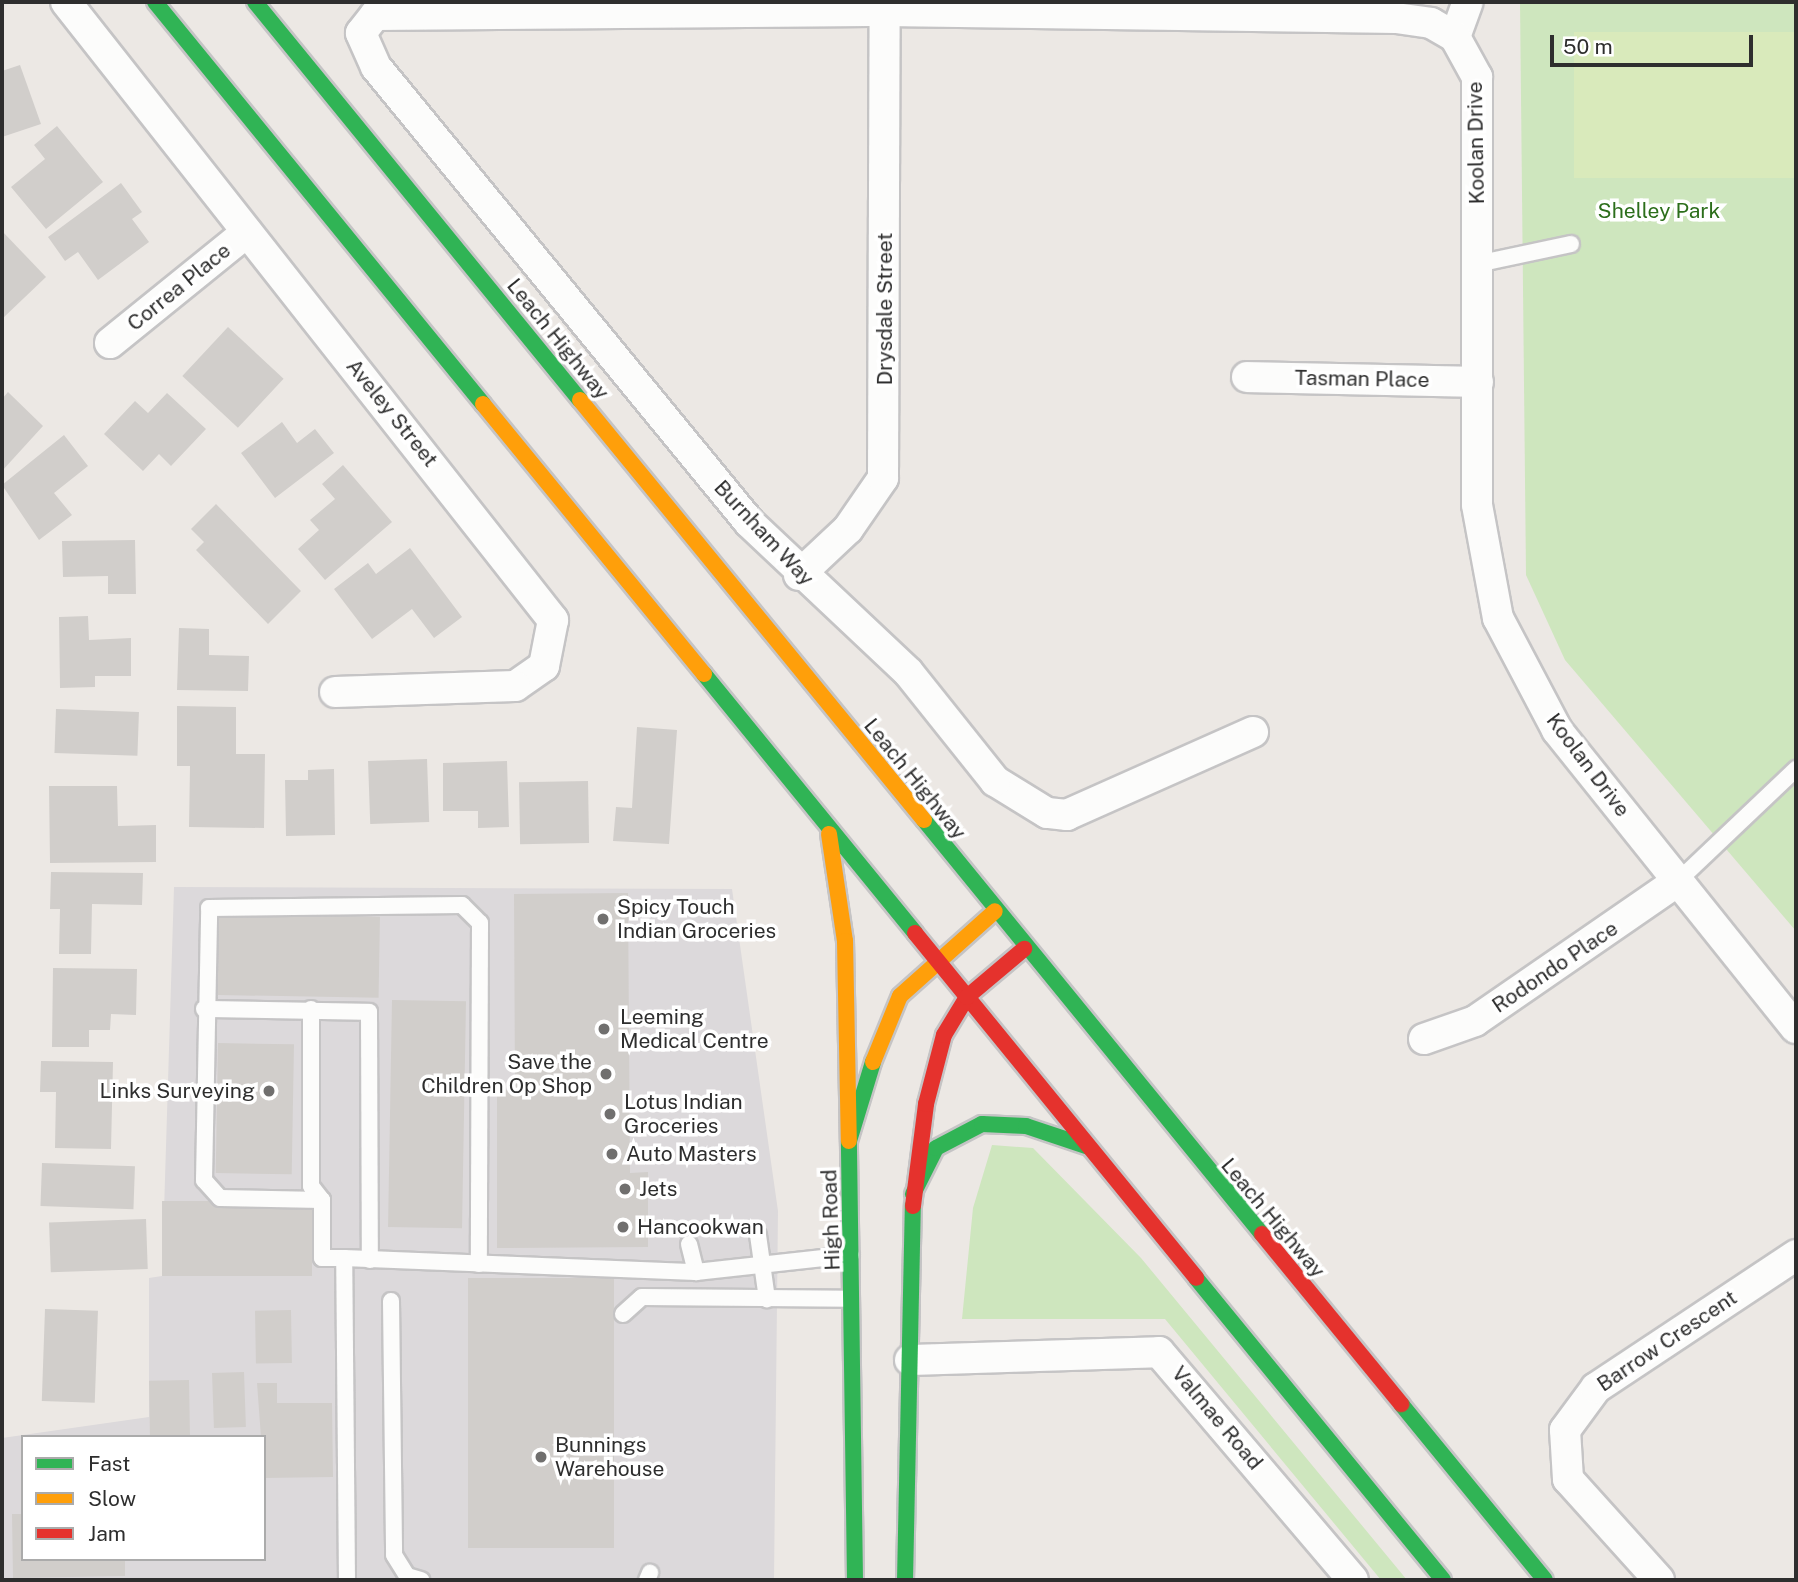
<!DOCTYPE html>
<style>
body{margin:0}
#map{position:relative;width:1798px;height:1582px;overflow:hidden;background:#ece8e4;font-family:"Public Sans",sans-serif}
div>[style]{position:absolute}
.industrial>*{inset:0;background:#dcd9db}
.green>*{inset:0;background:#cee6be}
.pitch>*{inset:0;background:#d9eabb;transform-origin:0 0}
.building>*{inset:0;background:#d1cecb;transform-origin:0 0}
.roads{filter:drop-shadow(2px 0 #c5c4c5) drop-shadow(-2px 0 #c5c4c5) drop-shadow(0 2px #c5c4c5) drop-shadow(0 -2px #c5c4c5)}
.lane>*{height:16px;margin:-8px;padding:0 8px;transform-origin:8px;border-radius:8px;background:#fcfcfb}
.street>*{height:30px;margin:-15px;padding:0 15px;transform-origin:15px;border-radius:15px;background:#fcfcfb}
.fast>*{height:16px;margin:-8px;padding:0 8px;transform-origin:8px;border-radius:8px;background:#30b455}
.slow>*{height:16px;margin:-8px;padding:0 8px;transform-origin:8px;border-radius:8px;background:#ff9f0a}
.jam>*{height:16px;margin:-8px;padding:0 8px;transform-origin:8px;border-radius:8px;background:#e5322d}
.dots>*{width:19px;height:19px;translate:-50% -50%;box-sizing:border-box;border:4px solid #fff;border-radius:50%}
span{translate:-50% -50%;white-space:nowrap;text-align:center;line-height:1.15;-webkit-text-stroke:7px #fff;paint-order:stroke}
.street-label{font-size:21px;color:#2e2e2e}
.park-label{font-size:21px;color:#2c6e1b}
.poi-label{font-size:21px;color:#2e2e2e}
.left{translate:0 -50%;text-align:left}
.right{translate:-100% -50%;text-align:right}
.frame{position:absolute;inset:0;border:4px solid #2e2e2e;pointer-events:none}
.legend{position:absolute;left:21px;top:1435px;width:245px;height:126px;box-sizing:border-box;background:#fff;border:2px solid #ababab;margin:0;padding:9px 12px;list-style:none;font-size:21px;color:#2e2e2e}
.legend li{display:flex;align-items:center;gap:14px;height:35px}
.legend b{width:35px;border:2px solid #ababab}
.scale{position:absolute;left:1550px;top:35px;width:203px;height:32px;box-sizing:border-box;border:4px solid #2e2e2e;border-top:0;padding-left:9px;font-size:21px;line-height:24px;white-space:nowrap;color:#2e2e2e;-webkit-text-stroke:5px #fff;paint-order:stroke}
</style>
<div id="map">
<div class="industrial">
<div style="clip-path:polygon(evenodd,174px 887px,732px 889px,778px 1211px,774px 1580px,2px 1580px,2px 1438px,149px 1417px,149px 1278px,162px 1276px,174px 887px,23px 1437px,264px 1437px,264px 1559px,23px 1559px,23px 1437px)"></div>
</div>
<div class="green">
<div style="clip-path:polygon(1520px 2px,1796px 2px,1796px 931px,1565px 660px,1526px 575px)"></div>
<div style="clip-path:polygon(992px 1145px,1033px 1148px,1141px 1258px,1407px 1580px,1381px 1580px,1165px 1319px,962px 1319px,973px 1208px)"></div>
</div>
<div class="pitch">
<div style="left:1574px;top:32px;width:222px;height:146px"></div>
</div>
<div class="building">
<div style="clip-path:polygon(20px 65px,41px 124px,2px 137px,2px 71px)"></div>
<div style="clip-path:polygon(57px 126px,103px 182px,46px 229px,11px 187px,45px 159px,34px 145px)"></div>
<div style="clip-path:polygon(121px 183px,142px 212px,132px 219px,149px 242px,98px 280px,78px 252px,65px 261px,48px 237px)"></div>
<div style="clip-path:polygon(2px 231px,46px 277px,2px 319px)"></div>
<div style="left:228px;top:327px;width:76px;height:67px;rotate:43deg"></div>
<div style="clip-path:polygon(8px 392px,43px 426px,2px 471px,2px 399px)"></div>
<div style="clip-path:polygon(167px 393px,206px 429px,171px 466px,159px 454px,143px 471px,104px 434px,135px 401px,148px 413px)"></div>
<div style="clip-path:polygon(282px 422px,297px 443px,315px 429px,334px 453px,275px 498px,241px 453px)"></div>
<div style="clip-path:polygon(64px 435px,88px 466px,54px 493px,72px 515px,39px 540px,2px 485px)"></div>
<div style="clip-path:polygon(343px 465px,392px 522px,325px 580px,298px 549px,319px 530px,310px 520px,335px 499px,322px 484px)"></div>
<div style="clip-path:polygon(216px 504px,301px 591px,268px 624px,196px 550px,204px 542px,191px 529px)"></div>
<div style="clip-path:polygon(135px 540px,136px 594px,108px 594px,108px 576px,63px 577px,62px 541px)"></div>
<div style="clip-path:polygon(410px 548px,462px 617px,434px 638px,412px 609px,372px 639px,334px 589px,368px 563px,376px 574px)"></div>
<div style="clip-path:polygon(88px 616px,89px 640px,131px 638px,131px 676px,95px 676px,95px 687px,60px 688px,59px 617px)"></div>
<div style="clip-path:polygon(179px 628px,209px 629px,209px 655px,249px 656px,248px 691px,177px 690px)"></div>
<div style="clip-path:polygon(177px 706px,236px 707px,236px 754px,265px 754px,264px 828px,189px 827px,190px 766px,177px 766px)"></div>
<div style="left:56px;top:709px;width:83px;height:44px;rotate:2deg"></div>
<div style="clip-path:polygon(637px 727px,677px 730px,669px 844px,613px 841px,616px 807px,632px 808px)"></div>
<div style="left:427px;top:759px;width:63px;height:59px;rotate:88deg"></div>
<div style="clip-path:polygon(507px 761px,509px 827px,478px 828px,478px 811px,443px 811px,443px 763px)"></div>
<div style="clip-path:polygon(334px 769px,335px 835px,286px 836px,285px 780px,308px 780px,308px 770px)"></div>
<div style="left:588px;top:781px;width:62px;height:69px;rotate:89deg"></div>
<div style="clip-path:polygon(49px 786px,117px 786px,118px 826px,156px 825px,156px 862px,50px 863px)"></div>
<div style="clip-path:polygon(51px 872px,143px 873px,142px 905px,92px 904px,91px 954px,59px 954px,60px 909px,50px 909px)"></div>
<div style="clip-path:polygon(628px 893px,630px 1173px,648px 1172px,648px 1247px,497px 1248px,497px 1090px,515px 1090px,514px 894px)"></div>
<div style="left:219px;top:914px;width:161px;height:81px;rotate:1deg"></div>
<div style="clip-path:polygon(53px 968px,137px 969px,136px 1015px,111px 1014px,110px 1030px,89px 1030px,89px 1047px,52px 1047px)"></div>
<div style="left:392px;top:1000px;width:74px;height:227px;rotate:1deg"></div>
<div style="left:218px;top:1043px;width:76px;height:130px;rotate:1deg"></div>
<div style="clip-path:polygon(41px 1061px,113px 1062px,111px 1149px,55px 1148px,56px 1092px,40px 1092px)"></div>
<div style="left:42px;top:1163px;width:93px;height:43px;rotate:2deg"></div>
<div style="left:162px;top:1201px;width:150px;height:75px"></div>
<div style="left:146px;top:1219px;width:50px;height:97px;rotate:88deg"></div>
<div style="left:468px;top:1278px;width:146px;height:270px"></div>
<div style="left:45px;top:1309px;width:53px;height:92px;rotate:2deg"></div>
<div style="left:291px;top:1310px;width:53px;height:36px;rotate:89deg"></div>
<div style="left:244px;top:1372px;width:55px;height:32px;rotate:88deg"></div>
<div style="left:189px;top:1380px;width:57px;height:40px;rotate:89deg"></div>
<div style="clip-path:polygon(257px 1383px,277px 1383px,277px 1403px,332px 1403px,333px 1477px,264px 1478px)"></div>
<div style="clip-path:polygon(12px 1514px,23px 1514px,23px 1559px,125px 1559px,125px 1576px,13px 1578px)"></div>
</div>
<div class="roads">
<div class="lane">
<div style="left:1477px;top:264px;width:96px;rotate:-12deg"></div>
<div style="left:1678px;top:881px;width:163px;rotate:-43.5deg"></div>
<div style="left:204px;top:1009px;width:165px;rotate:1deg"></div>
<div style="left:369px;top:1012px;width:248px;rotate:89.8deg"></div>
<div style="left:311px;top:1009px;width:177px;rotate:90deg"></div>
<div style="left:311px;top:1186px;width:18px;rotate:52deg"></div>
<div style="left:322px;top:1200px;width:58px;rotate:90deg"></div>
<div style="left:322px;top:1258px;width:22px"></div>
<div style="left:322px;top:1200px;width:102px;rotate:-178.9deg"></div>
<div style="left:220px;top:1198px;width:24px;rotate:-132deg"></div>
<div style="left:204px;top:1180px;width:272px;rotate:-88.9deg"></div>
<div style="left:209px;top:908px;width:253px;rotate:-0.7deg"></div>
<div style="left:462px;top:905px;width:25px;rotate:45deg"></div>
<div style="left:480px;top:923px;width:341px;rotate:90.2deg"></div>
<div style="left:758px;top:1235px;width:65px;rotate:82deg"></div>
<div style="left:689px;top:1244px;width:29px;rotate:76deg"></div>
<div style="left:391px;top:1301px;width:254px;rotate:89.3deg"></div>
<div style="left:394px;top:1555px;width:25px;rotate:58deg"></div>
<div style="left:407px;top:1576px;width:15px;rotate:16deg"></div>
<div style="left:623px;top:1314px;width:25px;rotate:-42deg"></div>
<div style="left:642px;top:1297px;width:209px;rotate:0.5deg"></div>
<div style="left:347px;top:1580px;width:322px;rotate:-90.5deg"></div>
<div style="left:344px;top:1258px;width:352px;rotate:2.3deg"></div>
<div style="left:696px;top:1272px;width:156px;rotate:-6.3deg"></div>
<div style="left:647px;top:1580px;width:8px;rotate:-67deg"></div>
</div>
<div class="street">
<div style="left:66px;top:2px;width:787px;rotate:51.76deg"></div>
<div style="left:553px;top:620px;width:47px;rotate:101.1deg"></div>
<div style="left:544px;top:666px;width:35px;rotate:145deg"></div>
<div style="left:515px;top:686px;width:180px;rotate:178.1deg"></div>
<div style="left:1455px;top:37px;width:37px;rotate:-70deg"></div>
<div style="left:110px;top:343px;width:176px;rotate:-39deg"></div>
<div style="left:1247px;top:377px;width:231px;rotate:1.2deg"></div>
<div style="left:799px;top:575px;width:67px;rotate:-43.2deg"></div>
<div style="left:848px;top:529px;width:62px;rotate:-55.5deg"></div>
<div style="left:883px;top:478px;width:467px;rotate:-89.8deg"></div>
<div style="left:1253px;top:732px;width:204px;rotate:156deg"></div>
<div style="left:1067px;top:815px;width:20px;rotate:-174deg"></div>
<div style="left:1047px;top:813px;width:61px;rotate:-148.4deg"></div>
<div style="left:995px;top:781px;width:139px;rotate:-128.6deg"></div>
<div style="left:908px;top:672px;width:219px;rotate:-136.7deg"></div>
<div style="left:749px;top:522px;width:588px;rotate:-129.34deg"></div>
<div style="left:376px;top:67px;width:37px;rotate:-114deg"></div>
<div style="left:361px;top:33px;width:23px;rotate:-52deg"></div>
<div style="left:375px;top:15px;width:510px;rotate:-0.45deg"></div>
<div style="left:885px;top:11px;width:511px;rotate:0.78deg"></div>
<div style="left:1396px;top:18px;width:35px;rotate:8deg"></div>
<div style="left:1431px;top:23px;width:28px;rotate:30deg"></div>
<div style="left:1455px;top:37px;width:46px;rotate:61.2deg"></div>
<div style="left:1477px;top:77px;width:428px;rotate:90deg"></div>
<div style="left:1477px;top:505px;width:115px;rotate:79.5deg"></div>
<div style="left:1498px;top:618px;width:127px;rotate:62.2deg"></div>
<div style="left:1557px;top:730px;width:382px;rotate:51.3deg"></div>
<div style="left:1424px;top:1039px;width:54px;rotate:-19.4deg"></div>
<div style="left:1475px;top:1021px;width:247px;rotate:-34.6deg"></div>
<div style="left:910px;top:1360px;width:249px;rotate:-1.8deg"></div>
<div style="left:1159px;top:1352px;width:299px;rotate:49.6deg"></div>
<div style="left:1659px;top:1580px;width:136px;rotate:-132deg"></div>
<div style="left:1568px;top:1479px;width:49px;rotate:-93.5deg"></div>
<div style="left:1565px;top:1430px;width:52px;rotate:-53.6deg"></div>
<div style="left:1596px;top:1388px;width:240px;rotate:-33.6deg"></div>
</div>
<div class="fast">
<div style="left:155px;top:2px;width:519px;rotate:50.79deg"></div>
<div style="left:255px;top:2px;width:514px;rotate:50.77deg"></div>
<div style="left:704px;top:674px;width:334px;rotate:50.8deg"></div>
<div style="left:924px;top:820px;width:534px;rotate:50.77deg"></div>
<div style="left:913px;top:1194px;width:51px;rotate:-63.4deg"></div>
<div style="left:936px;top:1148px;width:52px;rotate:-27.6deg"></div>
<div style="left:982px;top:1124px;width:44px;rotate:2.6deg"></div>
<div style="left:1026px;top:1126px;width:66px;rotate:18.4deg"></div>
<div style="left:1196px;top:1278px;width:390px;rotate:50.7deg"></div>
<div style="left:1401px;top:1404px;width:227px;rotate:50.7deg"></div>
<div style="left:855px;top:1580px;width:439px;rotate:-90.8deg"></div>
<div style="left:849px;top:1141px;width:83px;rotate:-73.1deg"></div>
<div style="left:905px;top:1580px;width:374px;rotate:-88.8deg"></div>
</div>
<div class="slow">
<div style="left:580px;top:400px;width:543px;rotate:50.68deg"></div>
<div style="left:483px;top:404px;width:349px;rotate:50.7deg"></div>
<div style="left:829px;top:834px;width:108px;rotate:81.5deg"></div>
<div style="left:845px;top:941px;width:200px;rotate:88.9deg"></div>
<div style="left:873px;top:1062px;width:71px;rotate:-67.8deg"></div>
<div style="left:900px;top:996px;width:127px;rotate:-41.8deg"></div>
</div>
<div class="jam">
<div style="left:915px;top:933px;width:445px;rotate:50.8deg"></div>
<div style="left:913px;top:1206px;width:103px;rotate:-82.7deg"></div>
<div style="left:926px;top:1104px;width:71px;rotate:-75.4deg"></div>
<div style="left:944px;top:1035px;width:44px;rotate:-58.8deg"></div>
<div style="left:967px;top:997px;width:75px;rotate:-40.1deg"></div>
<div style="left:1262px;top:1234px;width:220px;rotate:50.7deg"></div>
</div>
</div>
<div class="dots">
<div style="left:603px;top:919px;background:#706f6e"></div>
<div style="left:604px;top:1029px;background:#706f6e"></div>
<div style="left:606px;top:1074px;background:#706f6e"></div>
<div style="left:269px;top:1091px;background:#706f6e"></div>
<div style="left:610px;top:1114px;background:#706f6e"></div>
<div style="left:612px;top:1154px;background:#706f6e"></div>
<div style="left:625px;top:1189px;background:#706f6e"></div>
<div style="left:623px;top:1227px;background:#706f6e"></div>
<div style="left:541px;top:1457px;background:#706f6e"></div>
</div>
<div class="street-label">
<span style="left:1476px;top:143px;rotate:-91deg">Koolan Drive</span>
<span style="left:179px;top:287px;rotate:-39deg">Correa Place</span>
<span style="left:885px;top:309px;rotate:-90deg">Drysdale Street</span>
<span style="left:558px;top:339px;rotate:51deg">Leach Highway</span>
<span style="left:1362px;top:379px;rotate:1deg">Tasman Place</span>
<span style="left:392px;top:413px;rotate:51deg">Aveley Street</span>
<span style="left:764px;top:533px;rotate:47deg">Burnham Way</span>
<span style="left:1588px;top:765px;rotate:53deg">Koolan Drive</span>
<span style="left:915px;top:779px;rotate:51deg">Leach Highway</span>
<span style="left:1555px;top:967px;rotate:-34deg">Rodondo Place</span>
<span style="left:1273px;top:1218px;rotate:50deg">Leach Highway</span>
<span style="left:831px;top:1220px;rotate:-92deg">High Road</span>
<span style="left:1667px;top:1341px;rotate:-34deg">Barrow Crescent</span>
<span style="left:1217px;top:1418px;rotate:50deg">Valmae Road</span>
</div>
<div class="park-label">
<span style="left:1659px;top:211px">Shelley Park</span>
</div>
<div class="poi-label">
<span class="left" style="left:617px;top:919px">Spicy Touch<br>Indian Groceries</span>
<span class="left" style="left:620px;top:1029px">Leeming<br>Medical Centre</span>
<span class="right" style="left:592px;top:1074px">Save the<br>Children Op Shop</span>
<span class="right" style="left:255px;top:1091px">Links Surveying</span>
<span class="left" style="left:624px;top:1114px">Lotus Indian<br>Groceries</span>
<span class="left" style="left:626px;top:1154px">Auto Masters</span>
<span class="left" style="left:639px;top:1189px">Jets</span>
<span class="left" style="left:637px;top:1227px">Hancookwan</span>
<span class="left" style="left:555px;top:1457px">Bunnings<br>Warehouse</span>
</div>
<div class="frame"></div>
<ul class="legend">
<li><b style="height:9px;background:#30b455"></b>Fast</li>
<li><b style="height:9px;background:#ff9f0a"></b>Slow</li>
<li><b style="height:9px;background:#e5322d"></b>Jam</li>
</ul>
<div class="scale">50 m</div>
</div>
